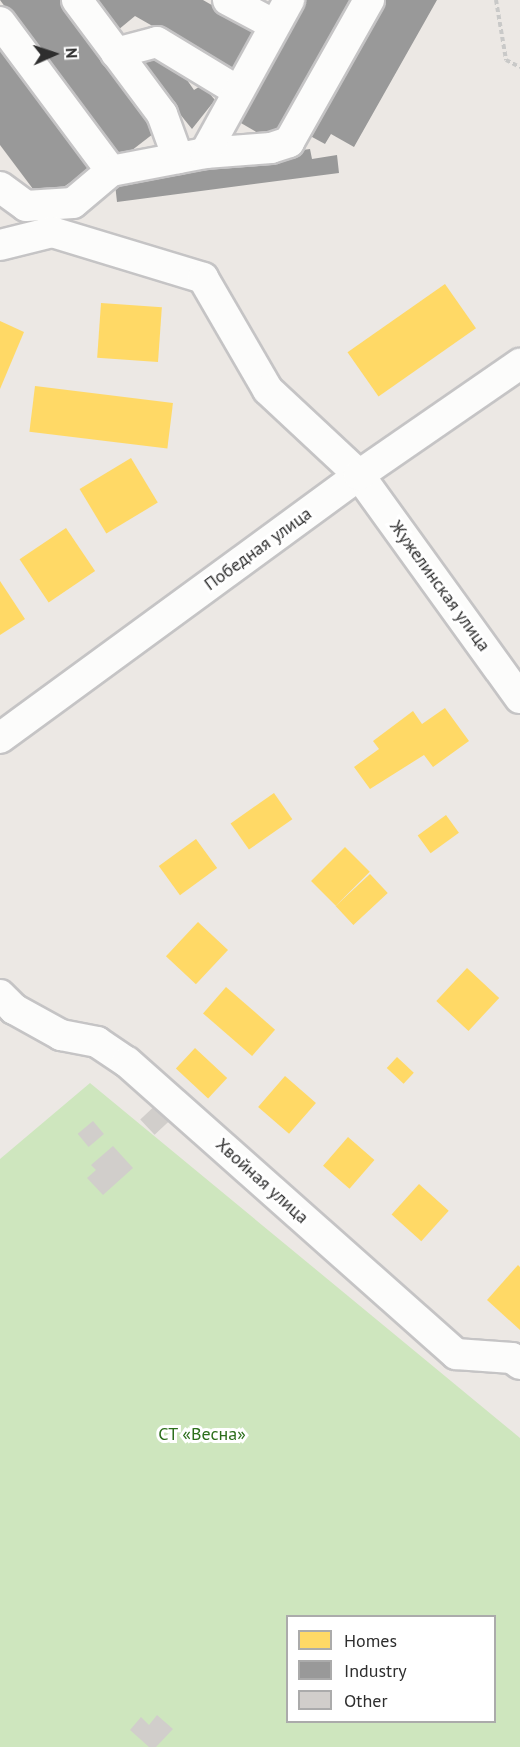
<!DOCTYPE html>
<meta charset="utf-8">
<style>
body{margin:0}
#map{position:relative;width:520px;height:1747px;overflow:hidden;background:#ece8e4;font-family:"PT Sans",sans-serif}
div>[style]{position:absolute}
.green>*{inset:0;background:#cee6be}
.homes>*{inset:0;background:#ffd966;transform-origin:0 0}
.industry>*{inset:0;background:#999}
.building>*{inset:0;background:#d1cecb;transform-origin:0 0}
.path>*{height:4px;margin-top:-2px;transform-origin:0;background:repeating-linear-gradient(90deg,#c9c9c8 0 4.5px,transparent 0 7.5px)}
.roads{filter:drop-shadow(2px 0 #c5c4c5) drop-shadow(-2px 0 #c5c4c5) drop-shadow(0 2px #c5c4c5) drop-shadow(0 -2px #c5c4c5)}
.minor>*{height:30px;margin:-15px;padding:0 15px;transform-origin:15px;border-radius:15px;background:#fcfcfb}
span{translate:-50% -50%;white-space:nowrap;text-align:center;line-height:1.15;-webkit-text-stroke:6px #fff;paint-order:stroke}
.street-label{font-size:18px;color:#2e2e2e}
.park-label{font-size:18px;color:#2c6e1b}
.legend{position:absolute;left:286px;top:1615px;width:210px;height:108px;box-sizing:border-box;background:#fff;border:2px solid #ababab;margin:0;padding:8px 10px;list-style:none;font-size:18px;color:#2e2e2e}
.legend li{display:flex;align-items:center;gap:12px;height:30px}
.legend b{width:30px;border:2px solid #ababab}
.north{position:absolute;left:24px;top:24px;width:60px;height:60px;-webkit-text-stroke:4px #fff;paint-order:stroke;rotate:87deg;font-size:16px;font-weight:700;line-height:24px;text-align:center;color:#2e2e2e}
.north::after{content:'';display:block;margin:auto;width:21px;height:27px;background:#2e2e2e;clip-path:polygon(50% 0,100% 100%,50% 72%,0 100%)}
</style>
<div id="map">
<div class="green">
<div style="clip-path:polygon(evenodd,90px 1083px,520px 1438px,520px 1747px,0 1747px,0 1159px,90px 1083px,288px 1616px,494px 1616px,494px 1722px,288px 1722px,288px 1616px)"></div>
</div>
<div class="homes">
<div style="left:445px;top:284px;width:54px;height:119px;rotate:55deg"></div>
<div style="left:101px;top:303px;width:61px;height:55px;rotate:4deg"></div>
<div style="clip-path:polygon(0 321px,24px 332px,0 389px)"></div>
<div style="left:35px;top:386px;width:139px;height:46px;rotate:7deg"></div>
<div style="left:131px;top:458px;width:52px;height:60px;rotate:59deg"></div>
<div style="left:66px;top:528px;width:52px;height:56px;rotate:56deg"></div>
<div style="clip-path:polygon(0 581px,25px 619px,0 635px)"></div>
<div style="clip-path:polygon(445px 708px,469px 741px,433px 767px,424px 755px,370px 789px,354px 767px,379px 749px,373px 741px,413px 711px,422px 724px)"></div>
<div style="left:274px;top:793px;width:32px;height:53px;rotate:55deg"></div>
<div style="left:446px;top:815px;width:22px;height:35px;rotate:54deg"></div>
<div style="left:196px;top:839px;width:36px;height:46px;rotate:54deg"></div>
<div style="left:345px;top:847px;width:35px;height:48px;rotate:45deg"></div>
<div style="left:370px;top:874px;width:26px;height:47px;rotate:47deg"></div>
<div style="left:198px;top:922px;width:41px;height:47px;rotate:43deg"></div>
<div style="left:467px;top:968px;width:44px;height:45px;rotate:43deg"></div>
<div style="left:226px;top:987px;width:65px;height:35px;rotate:41deg"></div>
<div style="left:195px;top:1048px;width:44px;height:28px;rotate:43deg"></div>
<div style="left:397px;top:1057px;width:23px;height:15px;rotate:43deg"></div>
<div style="left:285px;top:1076px;width:41px;height:41px;rotate:41deg"></div>
<div style="left:348px;top:1137px;width:35px;height:38px;rotate:41deg"></div>
<div style="left:419px;top:1184px;width:40px;height:41px;rotate:42deg"></div>
<div style="clip-path:polygon(518px 1265px,520px 1267px,520px 1330px,487px 1300px)"></div>
</div>
<div class="industry">
<div style="clip-path:polygon(0 0,67px 0,162px 127px,118px 161px)"></div>
<div style="clip-path:polygon(96px 0,203px 0,257px 31px,235px 73px,135px 16px,118px 30px)"></div>
<div style="clip-path:polygon(302px 0,360px 0,277px 144px,234px 119px)"></div>
<div style="clip-path:polygon(384px 0,437px 0,354px 147px,331px 134px,325px 144px,301px 131px)"></div>
<div style="clip-path:polygon(0 46px,91px 169px,42px 201px,0 145px)"></div>
<div style="clip-path:polygon(151px 47px,173px 60px,194px 90px,202px 85px,215px 100px,192px 129px,134px 57px)"></div>
<div style="clip-path:polygon(310px 149px,312px 159px,337px 155px,339px 173px,117px 202px,114px 175px)"></div>
</div>
<div class="building">
<div style="left:160px;top:1101px;width:21px;height:27px;rotate:47deg"></div>
<div style="left:93px;top:1121px;width:17px;height:20px;rotate:50deg"></div>
<div style="clip-path:polygon(113px 1146px,133px 1168px,103px 1195px,87px 1178px,96px 1170px,91px 1165px)"></div>
<div style="clip-path:polygon(157px 1715px,173px 1729px,156px 1747px,149px 1747px,130px 1730px,141px 1717px,149px 1725px)"></div>
</div>
<div class="path">
<div style="left:496px;top:0;width:61px;rotate:80.5deg"></div>
<div style="left:506px;top:60px;width:16px;rotate:27deg"></div>
</div>
<div class="roads">
<div class="minor">
<div style="left:77px;top:0;width:142px;rotate:53.3deg"></div>
<div style="left:162px;top:114px;width:47px;rotate:70deg"></div>
<div style="left:228px;top:0;width:53px;rotate:28deg"></div>
<div style="left:0;top:22px;width:186px;rotate:53.3deg"></div>
<div style="left:116px;top:53px;width:42px;rotate:-15deg"></div>
<div style="left:157px;top:42px;width:95px;rotate:31.2deg"></div>
<div style="left:205px;top:153px;width:66px;rotate:-4.3deg"></div>
<div style="left:271px;top:148px;width:19px;rotate:-18deg"></div>
<div style="left:289px;top:142px;width:163px;rotate:-60.6deg"></div>
<div style="left:0;top:187px;width:32px;rotate:36deg"></div>
<div style="left:26px;top:206px;width:47px;rotate:-3.7deg"></div>
<div style="left:73px;top:203px;width:50px;rotate:-40.1deg"></div>
<div style="left:111px;top:171px;width:96px;rotate:-10.8deg"></div>
<div style="left:205px;top:153px;width:175px;rotate:-61.2deg"></div>
<div style="left:0;top:245px;width:54px;rotate:-14deg"></div>
<div style="left:52px;top:232px;width:158px;rotate:16.9deg"></div>
<div style="left:203px;top:278px;width:129px;rotate:59.9deg"></div>
<div style="left:268px;top:390px;width:125px;rotate:43deg"></div>
<div style="left:359px;top:475px;width:275px;rotate:54.2deg"></div>
<div style="left:0;top:738px;width:445px;rotate:-36.2deg"></div>
<div style="left:359px;top:475px;width:196px;rotate:-34.6deg"></div>
<div style="left:0;top:995px;width:20px;rotate:45deg"></div>
<div style="left:14px;top:1009px;width:54px;rotate:29deg"></div>
<div style="left:61px;top:1035px;width:37px;rotate:11deg"></div>
<div style="left:97px;top:1042px;width:36px;rotate:34deg"></div>
<div style="left:127px;top:1062px;width:440px;rotate:41.6deg"></div>
<div style="left:456px;top:1354px;width:56px;rotate:4.1deg"></div>
<div style="left:512px;top:1358px;width:10px;rotate:37deg"></div>
</div>
</div>
<div class="street-label">
<span style="left:258px;top:549px;rotate:-36deg">Победная улица</span>
<span style="left:440px;top:586px;rotate:54deg">Жужелинская улица</span>
<span style="left:262px;top:1181px;rotate:42deg">Хвойная улица</span>
</div>
<div class="park-label">
<span style="left:202px;top:1434px">СТ «Весна»</span>
</div>
<ul class="legend">
<li><b style="height:16px;background:#ffd966"></b>Homes</li>
<li><b style="height:16px;background:#999"></b>Industry</li>
<li><b style="height:16px;background:#d1cecb"></b>Other</li>
</ul>
<div class="north">N</div>
</div>
